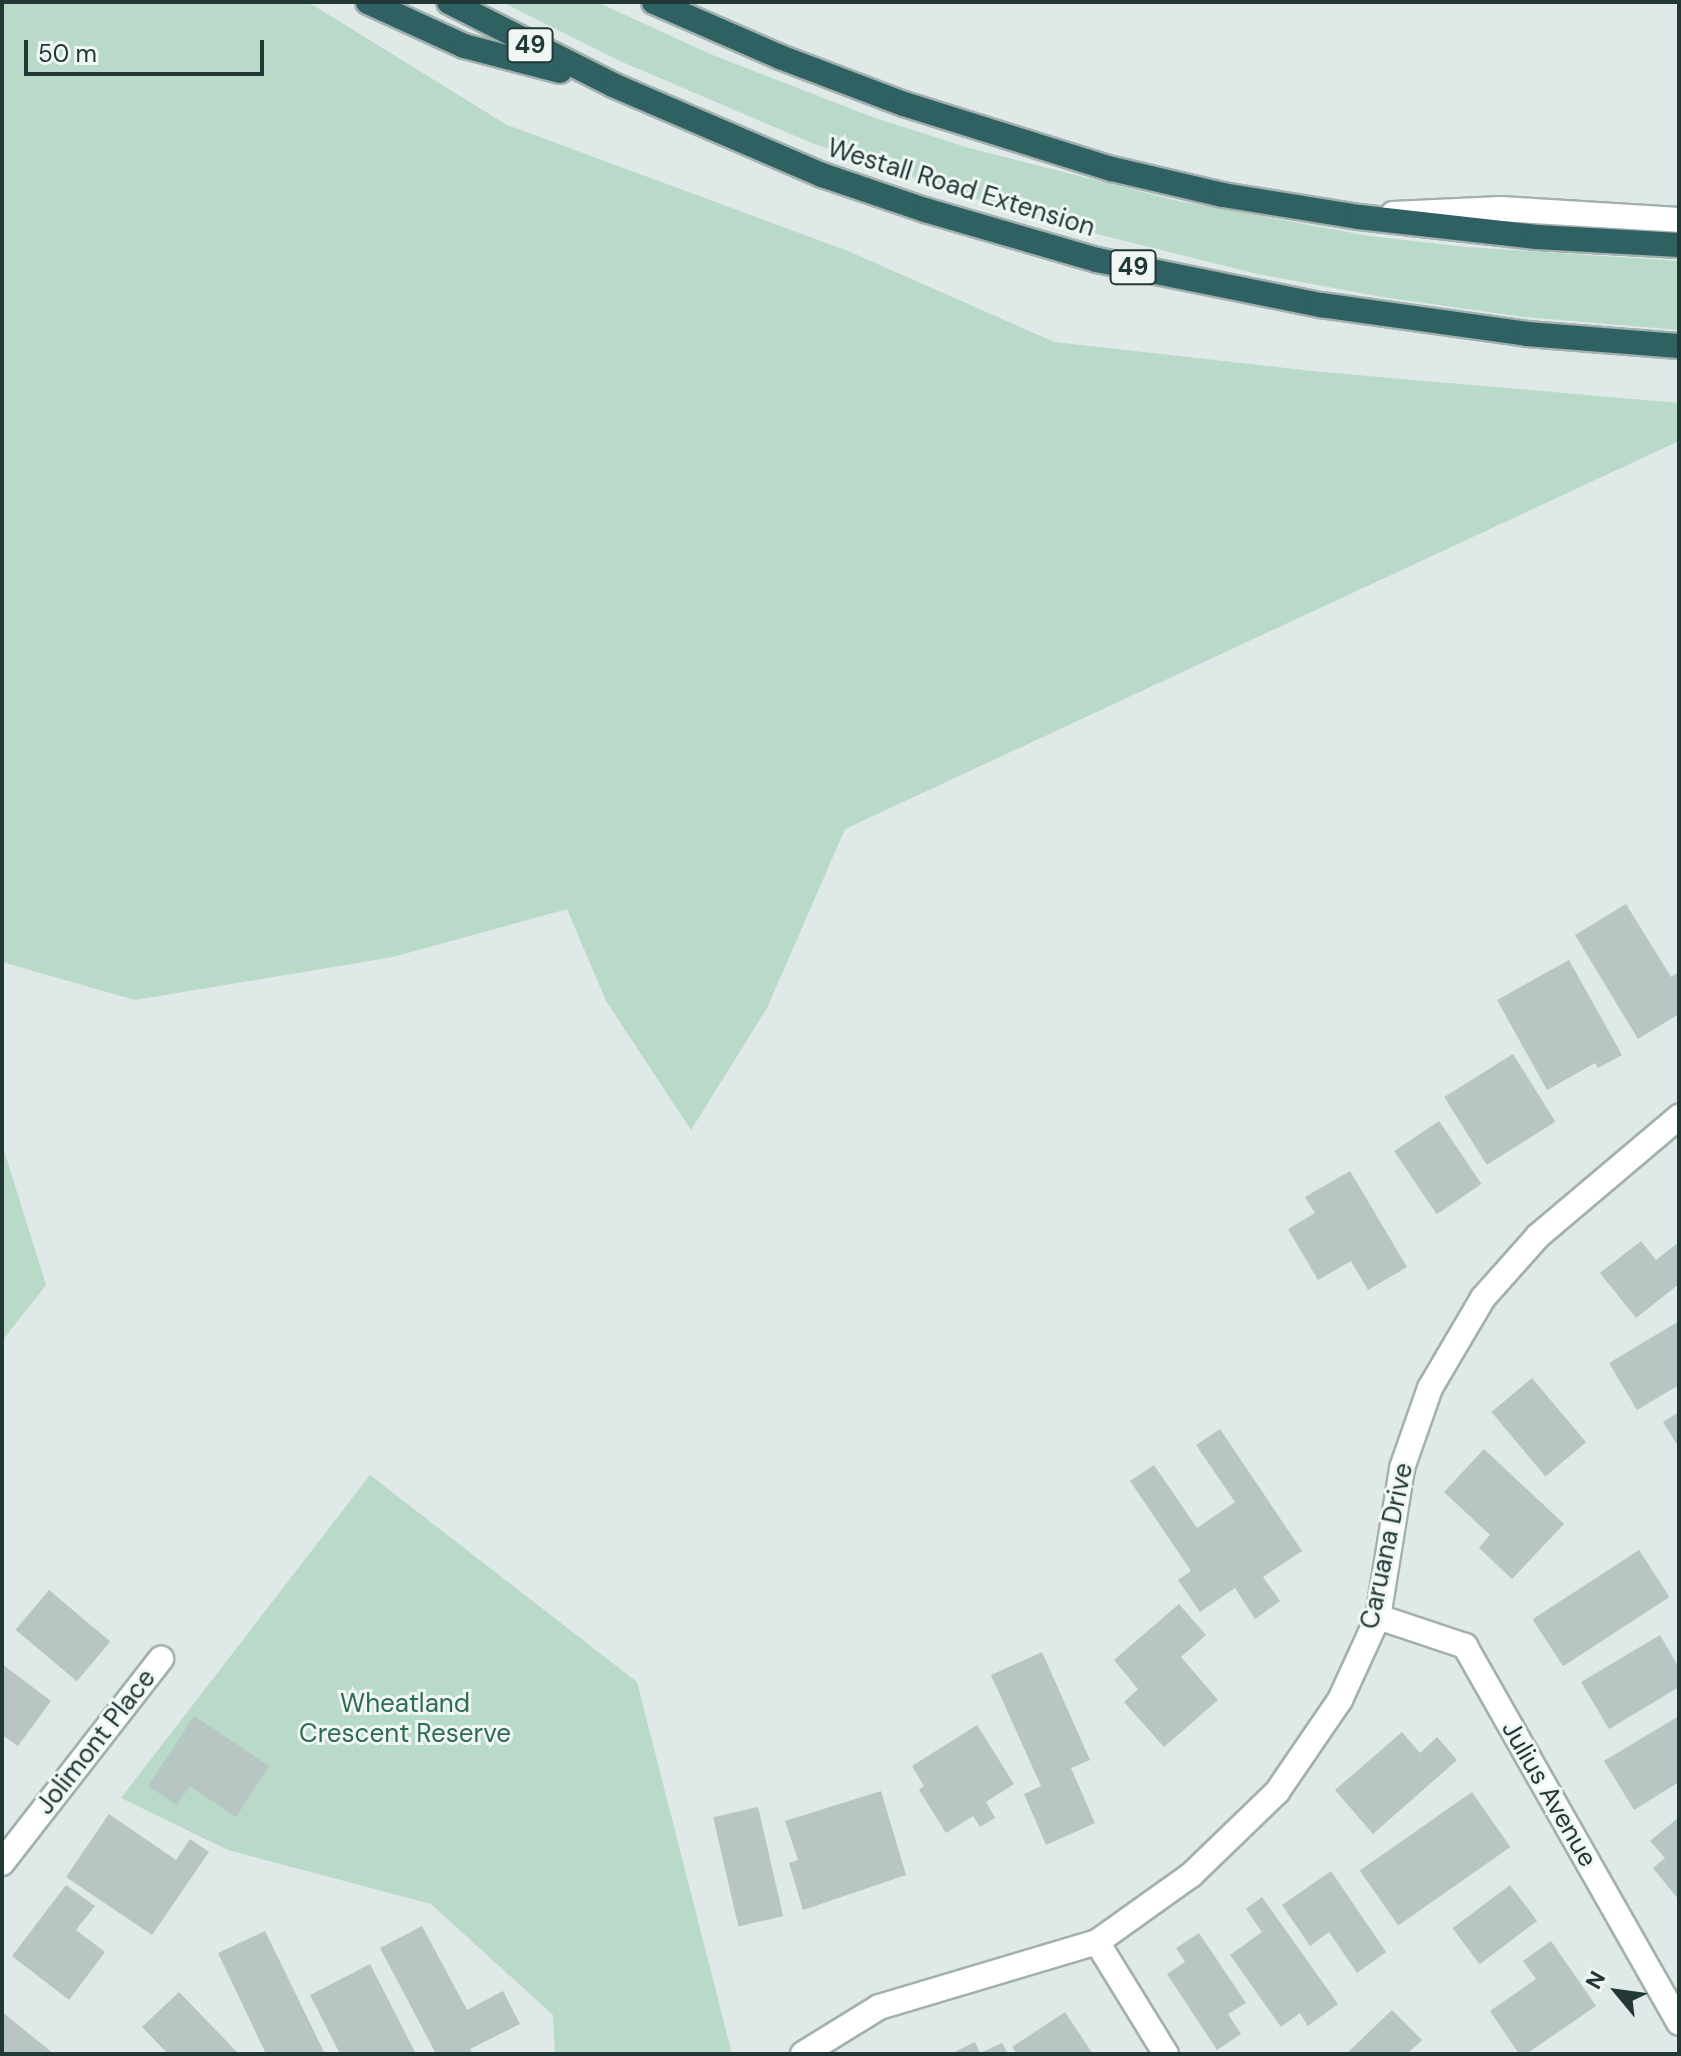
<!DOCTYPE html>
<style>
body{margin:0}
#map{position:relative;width:1681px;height:2056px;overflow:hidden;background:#dfe9e7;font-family:"DM Sans",sans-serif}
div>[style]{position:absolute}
.green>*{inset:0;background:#b9d9c9}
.building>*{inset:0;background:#b7c6c3;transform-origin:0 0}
.roads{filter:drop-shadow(2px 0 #a2b0ae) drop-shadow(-2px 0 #a2b0ae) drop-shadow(0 2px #a2b0ae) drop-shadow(0 -2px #a2b0ae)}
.street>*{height:24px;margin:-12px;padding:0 12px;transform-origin:12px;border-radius:12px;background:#fff}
.secondary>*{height:24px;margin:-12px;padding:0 12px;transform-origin:12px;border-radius:12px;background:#fff}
.highway>*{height:24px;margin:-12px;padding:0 12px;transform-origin:12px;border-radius:12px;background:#2f6162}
span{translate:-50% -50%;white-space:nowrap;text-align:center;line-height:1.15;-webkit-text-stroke:6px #eff6f4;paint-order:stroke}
.shield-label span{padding:2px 6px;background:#eff6f4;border:2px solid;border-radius:6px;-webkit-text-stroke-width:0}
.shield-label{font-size:24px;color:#213836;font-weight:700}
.street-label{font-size:26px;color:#213836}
.park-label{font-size:26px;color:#2e6b54}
.frame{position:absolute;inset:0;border:4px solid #213836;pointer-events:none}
.north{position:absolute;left:1577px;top:1952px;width:80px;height:80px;-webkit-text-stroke:6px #eff6f4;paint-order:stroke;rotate:299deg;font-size:22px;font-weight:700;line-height:32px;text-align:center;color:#213836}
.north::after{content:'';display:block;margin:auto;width:28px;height:36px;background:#213836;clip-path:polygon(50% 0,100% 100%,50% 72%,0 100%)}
.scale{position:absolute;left:24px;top:40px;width:240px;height:36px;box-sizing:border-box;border:4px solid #213836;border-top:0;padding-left:10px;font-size:24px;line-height:28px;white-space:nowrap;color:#213836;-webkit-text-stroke:6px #eff6f4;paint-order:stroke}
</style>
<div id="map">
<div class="green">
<div style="clip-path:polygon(2px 2px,308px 2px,507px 125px,848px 251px,1054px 342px,1322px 372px,1679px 403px,1679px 441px,845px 829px,767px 1008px,691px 1130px,606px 1001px,567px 909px,393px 957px,135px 1000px,2px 962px)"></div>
<div style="clip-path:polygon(502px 2px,597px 2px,710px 54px,875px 118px,969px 148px,1178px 201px,1369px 236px,1466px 247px,1679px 261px,1679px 330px,1524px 317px,1382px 297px,1258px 274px,1029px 217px,812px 143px,620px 61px)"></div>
<div style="clip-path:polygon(2px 1144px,46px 1285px,2px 1341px)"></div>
<div style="clip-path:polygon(370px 1475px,637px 1682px,732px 2054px,555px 2054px,553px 2015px,431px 1904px,228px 1850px,121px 1798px)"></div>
</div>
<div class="building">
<div style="clip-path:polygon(1626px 904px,1671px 977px,1679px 972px,1679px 1014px,1638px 1039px,1575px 935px)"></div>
<div style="clip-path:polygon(1569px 960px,1622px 1055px,1598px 1068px,1595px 1063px,1547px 1090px,1497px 1000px)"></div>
<div style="left:1513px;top:1054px;width:80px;height:81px;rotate:58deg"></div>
<div style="left:1439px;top:1121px;width:76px;height:54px;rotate:56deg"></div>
<div style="clip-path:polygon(1350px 1171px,1407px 1267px,1368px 1290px,1351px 1261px,1318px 1280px,1288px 1229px,1315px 1213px,1305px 1197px)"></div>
<div style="clip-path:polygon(1641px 1241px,1656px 1260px,1679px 1242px,1679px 1284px,1636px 1318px,1600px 1273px)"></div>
<div style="clip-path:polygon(1679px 1321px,1679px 1385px,1637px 1410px,1609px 1363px)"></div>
<div style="left:1532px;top:1378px;width:84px;height:53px;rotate:50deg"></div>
<div style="clip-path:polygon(1679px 1412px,1679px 1448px,1663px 1422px)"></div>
<div style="clip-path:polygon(1220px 1429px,1302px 1551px,1263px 1577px,1280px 1601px,1255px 1619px,1235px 1588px,1200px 1612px,1178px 1580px,1191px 1571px,1130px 1481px,1154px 1465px,1197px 1528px,1235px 1502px,1196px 1445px)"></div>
<div style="clip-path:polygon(1484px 1449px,1564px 1524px,1512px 1579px,1479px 1548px,1490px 1535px,1444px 1492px)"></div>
<div style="left:1639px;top:1550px;width:56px;height:127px;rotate:57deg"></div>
<div style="left:49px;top:1590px;width:80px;height:52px;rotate:40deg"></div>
<div style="clip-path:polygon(1179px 1604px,1206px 1635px,1181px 1657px,1218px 1700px,1164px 1747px,1124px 1702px,1138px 1689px,1114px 1660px)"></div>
<div style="clip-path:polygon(1660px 1635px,1679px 1668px,1679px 1687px,1609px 1729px,1581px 1682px)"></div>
<div style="clip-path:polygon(1042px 1652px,1090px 1760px,1071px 1768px,1095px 1823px,1046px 1845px,1024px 1794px,1041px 1786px,991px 1675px)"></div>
<div style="clip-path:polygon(2px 1664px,51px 1701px,18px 1746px,2px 1735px)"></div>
<div style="clip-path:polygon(194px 1716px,269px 1766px,236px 1817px,190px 1786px,177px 1805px,148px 1786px)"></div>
<div style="clip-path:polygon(1679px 1716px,1679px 1782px,1634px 1810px,1604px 1761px)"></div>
<div style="clip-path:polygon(977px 1725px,1014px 1784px,986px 1802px,995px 1818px,980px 1827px,973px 1816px,946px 1833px,919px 1790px,924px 1786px,912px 1766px)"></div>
<div style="clip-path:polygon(1402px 1732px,1420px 1753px,1437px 1737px,1457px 1760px,1373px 1834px,1335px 1790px)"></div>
<div style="clip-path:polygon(881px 1791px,906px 1875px,803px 1910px,789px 1863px,798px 1860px,785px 1821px)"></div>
<div style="left:1472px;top:1792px;width:67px;height:137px;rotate:55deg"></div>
<div style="left:758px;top:1807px;width:112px;height:46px;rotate:77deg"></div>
<div style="clip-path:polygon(109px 1814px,176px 1860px,190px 1839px,209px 1852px,152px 1935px,66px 1877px)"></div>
<div style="clip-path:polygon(1679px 1817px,1679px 1900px,1653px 1868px,1665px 1858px,1650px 1841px)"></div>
<div style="clip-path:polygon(1331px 1871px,1386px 1952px,1357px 1973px,1329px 1932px,1310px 1946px,1282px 1905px)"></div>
<div style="clip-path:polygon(66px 1885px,95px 1906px,76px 1930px,105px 1952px,69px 2000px,12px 1956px)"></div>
<div style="left:1510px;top:1885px;width:45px;height:72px;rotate:53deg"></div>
<div style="clip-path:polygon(1262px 1897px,1338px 2004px,1308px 2026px,1300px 2013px,1281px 2027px,1230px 1955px,1262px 1932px,1246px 1909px)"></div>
<div style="clip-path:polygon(422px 1926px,467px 2010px,503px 1991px,520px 2024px,470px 2049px,473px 2054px,436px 2054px,380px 1948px)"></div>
<div style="clip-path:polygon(265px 1931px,325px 2054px,266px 2054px,218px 1953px)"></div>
<div style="clip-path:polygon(1199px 1933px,1246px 2003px,1228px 2014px,1241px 2034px,1217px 2050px,1167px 1974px,1185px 1962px,1176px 1948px)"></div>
<div style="clip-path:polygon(1551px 1941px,1596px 2006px,1526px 2054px,1519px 2054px,1490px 2011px,1536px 1979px,1523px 1961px)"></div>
<div style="clip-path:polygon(370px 1964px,416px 2054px,340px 2054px,310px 1995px)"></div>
<div style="clip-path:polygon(179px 1992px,239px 2054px,168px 2054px,142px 2027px)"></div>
<div style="clip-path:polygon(1392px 2010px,1422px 2040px,1407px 2054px,1346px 2054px)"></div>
<div style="clip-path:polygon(2px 2012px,54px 2054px,2px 2054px)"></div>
<div style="clip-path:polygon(1065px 2012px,1093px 2054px,1017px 2054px,1012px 2047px)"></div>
<div style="clip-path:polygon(975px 2042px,980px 2053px,1002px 2043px,1008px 2054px,950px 2054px)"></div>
</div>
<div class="roads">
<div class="street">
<div style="left:1378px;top:1617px;width:92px;rotate:18.4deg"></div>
<div style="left:1465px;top:1646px;width:433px;rotate:60.4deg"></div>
<div style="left:2px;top:1863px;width:259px;rotate:-52.1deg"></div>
<div style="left:1097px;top:1942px;width:132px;rotate:58.4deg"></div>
<div style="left:803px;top:2054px;width:89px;rotate:-31.7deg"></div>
<div style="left:879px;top:2007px;width:227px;rotate:-16.6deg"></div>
<div style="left:1097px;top:1942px;width:115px;rotate:-35.5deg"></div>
<div style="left:1191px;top:1875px;width:120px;rotate:-44deg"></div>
<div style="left:1277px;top:1792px;width:112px;rotate:-55.6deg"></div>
<div style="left:1340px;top:1700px;width:91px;rotate:-65.4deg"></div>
<div style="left:1378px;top:1617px;width:151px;rotate:-80.8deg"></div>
<div style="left:1402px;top:1468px;width:85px;rotate:-70.7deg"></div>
<div style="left:1430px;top:1388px;width:104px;rotate:-59.5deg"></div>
<div style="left:1483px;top:1298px;width:83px;rotate:-48.4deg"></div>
<div style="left:1538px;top:1236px;width:185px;rotate:-40.2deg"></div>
</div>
<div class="secondary">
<div style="left:1393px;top:214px;width:108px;rotate:-2.7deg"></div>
<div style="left:1501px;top:209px;width:178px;rotate:3.5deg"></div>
</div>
<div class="highway">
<div style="left:368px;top:2px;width:106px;rotate:24.6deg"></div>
<div style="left:464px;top:46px;width:99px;rotate:14.6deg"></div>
<div style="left:449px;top:2px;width:184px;rotate:26.8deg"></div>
<div style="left:613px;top:85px;width:228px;rotate:23.3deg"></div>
<div style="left:822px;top:175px;width:109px;rotate:18.8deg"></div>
<div style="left:925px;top:210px;width:179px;rotate:16.2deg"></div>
<div style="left:1097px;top:260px;width:228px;rotate:11.4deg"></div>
<div style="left:1321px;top:305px;width:208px;rotate:8deg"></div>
<div style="left:1527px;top:334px;width:152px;rotate:4.5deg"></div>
<div style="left:654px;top:2px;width:137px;rotate:23.6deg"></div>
<div style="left:780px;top:57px;width:133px;rotate:20.8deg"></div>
<div style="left:904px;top:104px;width:218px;rotate:17.4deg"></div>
<div style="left:1112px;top:169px;width:114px;rotate:13.2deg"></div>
<div style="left:1223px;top:195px;width:138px;rotate:9.2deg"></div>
<div style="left:1359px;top:217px;width:179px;rotate:6.4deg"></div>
<div style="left:1537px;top:237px;width:142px;rotate:3.2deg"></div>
</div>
</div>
<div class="shield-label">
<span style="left:530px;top:45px">49</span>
<span style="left:1133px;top:267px">49</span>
</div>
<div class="street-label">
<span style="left:961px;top:188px;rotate:17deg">Westall Road Extension</span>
<span style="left:1387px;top:1546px;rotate:-78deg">Caruana Drive</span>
<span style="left:96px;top:1742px;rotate:-52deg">Jolimont Place</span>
<span style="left:1549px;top:1794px;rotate:60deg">Julius Avenue</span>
</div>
<div class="park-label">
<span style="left:405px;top:1719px">Wheatland<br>Crescent Reserve</span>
</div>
<div class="frame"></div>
<div class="north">N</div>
<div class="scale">50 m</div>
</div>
